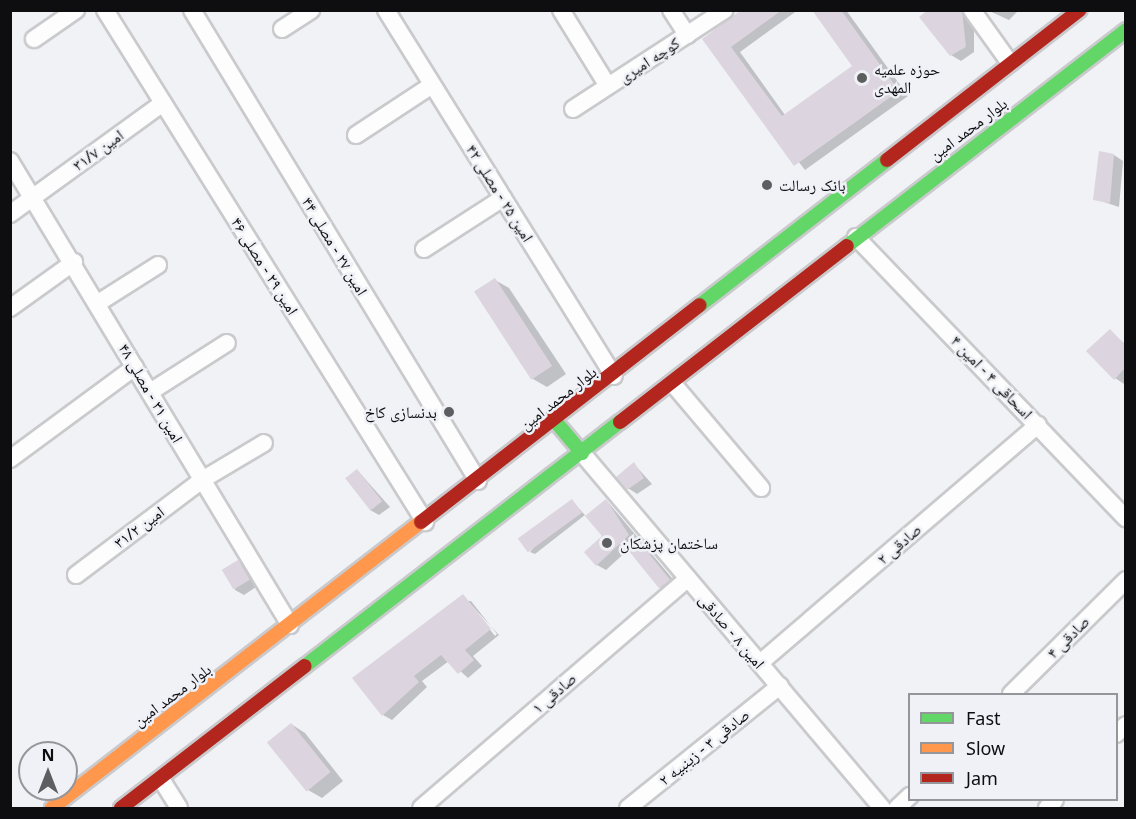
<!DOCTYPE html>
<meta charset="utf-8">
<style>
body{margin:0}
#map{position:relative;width:1136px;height:819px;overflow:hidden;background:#f0f2f5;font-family:"Noto Sans","Noto Naskh Arabic",sans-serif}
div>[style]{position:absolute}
.shadow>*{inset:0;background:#0003}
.building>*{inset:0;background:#dcd4de;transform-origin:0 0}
.roads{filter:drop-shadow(2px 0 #cacacd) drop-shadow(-2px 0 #cacacd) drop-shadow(0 2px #cacacd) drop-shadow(0 -2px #cacacd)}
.street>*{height:16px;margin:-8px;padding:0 8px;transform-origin:8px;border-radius:8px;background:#fdfdfe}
.fast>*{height:14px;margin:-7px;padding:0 7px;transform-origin:7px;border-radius:7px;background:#63d668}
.slow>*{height:14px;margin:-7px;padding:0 7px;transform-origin:7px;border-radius:7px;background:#ff974d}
.jam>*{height:14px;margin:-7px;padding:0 7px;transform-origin:7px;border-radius:7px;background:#b3261e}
.dots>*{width:16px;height:16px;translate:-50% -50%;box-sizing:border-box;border:3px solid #eff1f6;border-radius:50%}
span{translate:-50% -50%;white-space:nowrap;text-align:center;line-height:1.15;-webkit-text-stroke:5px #eff1f6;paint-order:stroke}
.street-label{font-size:16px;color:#0e0e10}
.poi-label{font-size:16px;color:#0e0e10}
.left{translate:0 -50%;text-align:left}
.right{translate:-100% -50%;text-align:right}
.frame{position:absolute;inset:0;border:12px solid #0e0e10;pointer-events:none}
.legend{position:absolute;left:908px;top:693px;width:210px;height:108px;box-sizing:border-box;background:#eff1f6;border:2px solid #95969a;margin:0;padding:8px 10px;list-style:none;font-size:18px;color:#0e0e10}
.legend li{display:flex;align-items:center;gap:12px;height:30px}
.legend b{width:30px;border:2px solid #95969a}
.north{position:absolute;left:18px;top:741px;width:60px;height:60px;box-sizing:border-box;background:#eff1f6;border:2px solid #95969a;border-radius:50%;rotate:0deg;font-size:16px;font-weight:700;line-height:24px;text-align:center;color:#0e0e10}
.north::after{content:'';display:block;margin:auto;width:21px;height:27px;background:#5d5e60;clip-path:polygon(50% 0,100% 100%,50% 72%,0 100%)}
</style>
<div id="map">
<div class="shadow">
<div style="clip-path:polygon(744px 10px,798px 10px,740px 52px,785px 115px,854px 66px,814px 10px,846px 10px,908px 96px,805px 170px,704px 39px)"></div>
<div style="clip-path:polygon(931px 10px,974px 10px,974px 52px,961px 61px,951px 55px)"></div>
<div style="clip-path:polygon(987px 10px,1019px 10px,1009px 20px)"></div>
<div style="clip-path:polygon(1114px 155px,1123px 161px,1119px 207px,1095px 199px)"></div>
<div style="clip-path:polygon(495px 280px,509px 288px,566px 374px,547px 387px,533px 379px)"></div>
<div style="clip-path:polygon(1110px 331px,1126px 345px,1124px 384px,1115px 378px)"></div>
<div style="clip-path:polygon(634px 464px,652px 484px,637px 494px,628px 488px)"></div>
<div style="clip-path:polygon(357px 470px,390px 507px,379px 515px,370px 510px)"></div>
<div style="clip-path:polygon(572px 501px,585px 515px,535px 554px,530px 552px)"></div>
<div style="clip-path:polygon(607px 501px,677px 584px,666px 594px,629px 549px,606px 570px,597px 565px)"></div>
<div style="clip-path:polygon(238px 561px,259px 585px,244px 595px,235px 590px)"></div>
<div style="clip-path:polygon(evenodd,463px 596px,499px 635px,473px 656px,482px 666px,468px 678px,449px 661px,422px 681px,427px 687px,392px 720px,383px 715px,463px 596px,467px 601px,471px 601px,497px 634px,495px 636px,467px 601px)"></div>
<div style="clip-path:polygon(291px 724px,305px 733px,343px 781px,322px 798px,308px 790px)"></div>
</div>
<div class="building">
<div style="clip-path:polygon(741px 10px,782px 10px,731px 47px,782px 116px,852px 66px,812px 10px,841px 10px,899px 91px,794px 166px,702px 39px)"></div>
<div style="clip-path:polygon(928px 10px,962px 10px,966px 47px,950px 56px,919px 17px)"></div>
<div style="clip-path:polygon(1099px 151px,1114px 154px,1110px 203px,1093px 200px)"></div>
<div style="left:495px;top:278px;width:105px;height:25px;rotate:57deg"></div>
<div style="clip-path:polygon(1110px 329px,1125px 345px,1125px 368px,1114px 380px,1086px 351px)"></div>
<div style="clip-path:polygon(634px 462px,644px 478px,627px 490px,616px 477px)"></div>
<div style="left:357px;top:469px;width:41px;height:15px;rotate:52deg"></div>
<div style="left:572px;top:499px;width:17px;height:67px;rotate:54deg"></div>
<div style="clip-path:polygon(606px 499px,629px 535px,596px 566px,584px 552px,602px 536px,585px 516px)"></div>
<div style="left:638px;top:540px;width:51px;height:14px;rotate:51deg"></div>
<div style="left:238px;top:560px;width:23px;height:19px;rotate:59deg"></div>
<div style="clip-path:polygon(463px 594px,491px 629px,465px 650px,474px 660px,458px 674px,441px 655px,414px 676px,419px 682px,382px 716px,352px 678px)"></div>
<div style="left:291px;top:723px;width:63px;height:31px;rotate:51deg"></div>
</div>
<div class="roads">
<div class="street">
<div style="left:105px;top:10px;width:604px;rotate:57.99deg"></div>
<div style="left:192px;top:10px;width:551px;rotate:58.73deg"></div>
<div style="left:386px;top:10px;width:431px;rotate:58.1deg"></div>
<div style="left:561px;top:10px;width:89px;rotate:58.3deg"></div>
<div style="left:671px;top:10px;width:30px;rotate:57deg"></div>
<div style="left:972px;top:10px;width:65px;rotate:54.4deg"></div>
<div style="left:282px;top:29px;width:35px;rotate:-33deg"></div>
<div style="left:34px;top:39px;width:51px;rotate:-34.6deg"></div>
<div style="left:573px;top:109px;width:181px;rotate:-33.1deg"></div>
<div style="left:356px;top:135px;width:91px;rotate:-33.3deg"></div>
<div style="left:10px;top:161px;width:542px;rotate:58.89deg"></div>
<div style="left:10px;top:214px;width:189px;rotate:-36deg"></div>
<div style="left:856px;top:237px;width:390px;rotate:46.2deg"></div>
<div style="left:424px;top:249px;width:94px;rotate:-32.8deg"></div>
<div style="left:98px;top:303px;width:71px;rotate:-32.3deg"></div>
<div style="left:10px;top:308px;width:79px;rotate:-35.7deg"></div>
<div style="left:674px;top:385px;width:135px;rotate:49.8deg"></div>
<div style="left:150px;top:392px;width:91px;rotate:-32.5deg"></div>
<div style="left:582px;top:453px;width:465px;rotate:49.8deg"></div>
<div style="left:10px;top:459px;width:155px;rotate:-36.4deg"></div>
<div style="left:76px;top:575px;width:158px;rotate:-37deg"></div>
<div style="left:202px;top:480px;width:72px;rotate:-30.8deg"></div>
<div style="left:760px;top:663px;width:366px;rotate:-40.6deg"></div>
<div style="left:1011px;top:694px;width:162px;rotate:-44.7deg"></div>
<div style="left:1116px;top:734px;width:13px;rotate:-42deg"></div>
<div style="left:161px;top:779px;width:34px;rotate:58deg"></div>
<div style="left:421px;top:808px;width:352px;rotate:-40.7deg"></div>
<div style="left:628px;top:808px;width:195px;rotate:-38.8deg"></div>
<div style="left:897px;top:808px;width:18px;rotate:-43deg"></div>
<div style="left:1047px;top:808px;width:11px;rotate:-45deg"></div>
</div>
<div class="fast">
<div style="left:847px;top:246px;width:353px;rotate:-37.7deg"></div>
<div style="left:700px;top:305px;width:237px;rotate:-37.8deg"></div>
<div style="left:555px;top:421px;width:42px;rotate:49.8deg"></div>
<div style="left:305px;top:666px;width:398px;rotate:-37.8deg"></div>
</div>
<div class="slow">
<div style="left:52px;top:808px;width:467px;rotate:-37.8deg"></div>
</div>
<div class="jam">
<div style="left:887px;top:160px;width:244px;rotate:-37.9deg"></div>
<div style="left:620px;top:422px;width:287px;rotate:-37.8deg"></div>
<div style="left:421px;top:522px;width:353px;rotate:-37.9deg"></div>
<div style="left:121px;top:808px;width:232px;rotate:-37.7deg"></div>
</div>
</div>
<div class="dots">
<div style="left:862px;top:78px;background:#5d5e60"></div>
<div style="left:767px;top:185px;background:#5d5e60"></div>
<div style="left:449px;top:412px;background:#5d5e60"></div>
<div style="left:607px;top:543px;background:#5d5e60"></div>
</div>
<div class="street-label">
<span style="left:649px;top:60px;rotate:-33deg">کوچه امیری</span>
<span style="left:968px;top:129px;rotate:-37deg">بلوار محمد امین</span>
<span style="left:98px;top:150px;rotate:-36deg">امین ۳۱/۷</span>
<span style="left:500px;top:193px;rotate:58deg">امین ۲۵ - مصلی ۴۲</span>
<span style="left:335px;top:246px;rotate:59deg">امین ۲۷ - مصلی ۴۴</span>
<span style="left:265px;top:266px;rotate:58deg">امین ۲۹ - مصلی ۴۶</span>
<span style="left:992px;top:377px;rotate:46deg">اسحاقی ۴ - امین ۴</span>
<span style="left:151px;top:393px;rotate:60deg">امین ۳۱ - مصلی ۴۸</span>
<span style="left:558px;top:398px;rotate:-38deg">بلوار محمد امین</span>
<span style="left:139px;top:527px;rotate:-37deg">امین ۳۱/۲</span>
<span style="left:899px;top:544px;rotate:-41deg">صادقی ۲</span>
<span style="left:732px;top:631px;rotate:50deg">امین ۸ - صادقی</span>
<span style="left:1068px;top:637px;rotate:-45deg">صادقی ۴</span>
<span style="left:554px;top:693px;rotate:-41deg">صادقی ۱</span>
<span style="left:172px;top:695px;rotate:-37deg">بلوار محمد امین</span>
<span style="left:704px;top:747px;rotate:-39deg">صادقی ۳ - زینبیه ۲</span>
</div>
<div class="poi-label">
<span class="left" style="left:874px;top:78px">حوزه علمیه<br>المهدی</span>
<span class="left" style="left:779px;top:185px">بانک رسالت</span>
<span class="right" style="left:437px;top:412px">بدنسازی کاخ</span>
<span class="left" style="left:620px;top:543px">ساختمان پزشکان</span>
</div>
<div class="frame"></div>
<ul class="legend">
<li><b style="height:8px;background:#63d668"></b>Fast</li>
<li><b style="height:8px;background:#ff974d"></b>Slow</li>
<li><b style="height:8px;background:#b3261e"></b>Jam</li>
</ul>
<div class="north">N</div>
</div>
